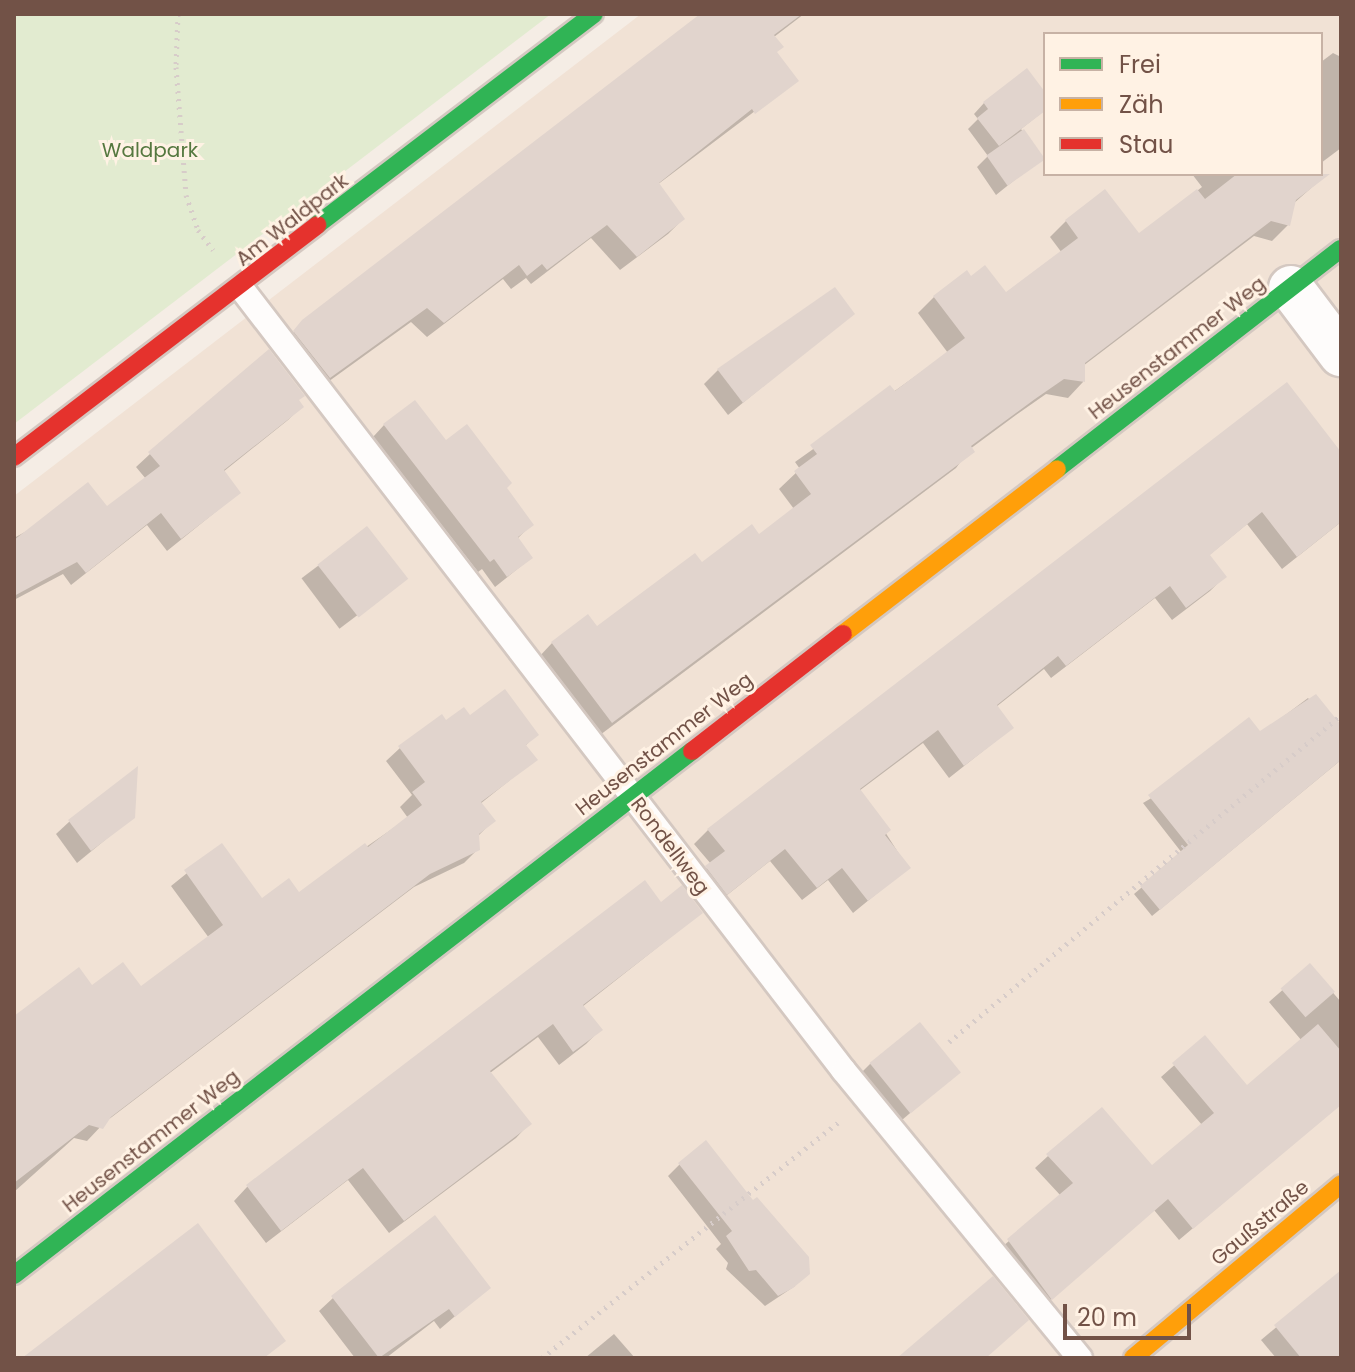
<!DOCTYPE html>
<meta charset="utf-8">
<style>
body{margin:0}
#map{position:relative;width:1355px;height:1372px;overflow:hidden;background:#f5ede5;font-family:Poppins,sans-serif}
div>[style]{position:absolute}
.residential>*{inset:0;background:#f1e2d5}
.green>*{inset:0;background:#e2ebd0}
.shadow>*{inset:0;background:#0003;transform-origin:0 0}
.building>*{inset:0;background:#e1d4cd;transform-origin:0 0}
.path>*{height:5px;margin-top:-2.5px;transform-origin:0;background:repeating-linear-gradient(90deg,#d7ccc9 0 2px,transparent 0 8px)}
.roads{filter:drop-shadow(2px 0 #d4c8c1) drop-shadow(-2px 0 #d4c8c1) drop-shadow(0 2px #d4c8c1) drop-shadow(0 -2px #d4c8c1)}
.lane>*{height:24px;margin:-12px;padding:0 12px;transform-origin:12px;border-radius:12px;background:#fefcfb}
.street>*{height:44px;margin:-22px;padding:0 22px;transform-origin:22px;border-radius:22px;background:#fefcfb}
.fast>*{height:18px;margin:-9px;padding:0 9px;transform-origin:9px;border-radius:9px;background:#30b455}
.slow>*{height:18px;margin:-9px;padding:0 9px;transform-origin:9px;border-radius:9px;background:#ff9f0a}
.jam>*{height:18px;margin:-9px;padding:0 9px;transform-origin:9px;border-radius:9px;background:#e5322d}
span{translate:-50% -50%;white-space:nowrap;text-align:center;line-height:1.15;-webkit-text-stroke:6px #fff2e4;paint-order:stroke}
.park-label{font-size:20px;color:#55783f}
.street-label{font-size:20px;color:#725247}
.frame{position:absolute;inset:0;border:16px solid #725247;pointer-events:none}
.legend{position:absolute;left:1043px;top:32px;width:280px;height:144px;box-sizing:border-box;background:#fff2e4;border:2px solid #c7b2a5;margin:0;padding:10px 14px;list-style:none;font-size:24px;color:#725247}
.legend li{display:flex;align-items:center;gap:16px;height:40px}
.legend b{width:40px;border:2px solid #c7b2a5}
.scale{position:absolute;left:1063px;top:1304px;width:128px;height:36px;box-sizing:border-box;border:4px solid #725247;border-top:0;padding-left:10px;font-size:24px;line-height:28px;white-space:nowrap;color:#725247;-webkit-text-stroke:6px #fff2e4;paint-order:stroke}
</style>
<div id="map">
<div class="residential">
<div style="clip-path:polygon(evenodd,641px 14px,1341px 14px,1341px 1358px,14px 1358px,14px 496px,641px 14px,1045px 34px,1321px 34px,1321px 174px,1045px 174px,1045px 34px)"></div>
</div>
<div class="green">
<div style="clip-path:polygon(14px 14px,551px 14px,14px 424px)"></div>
</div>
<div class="shadow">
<div style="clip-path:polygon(707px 14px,804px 14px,774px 37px,775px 53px,796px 80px,657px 185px,683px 219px,668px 234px,620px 270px,591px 238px,531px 284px,526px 278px,511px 289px,503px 279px,427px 337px,411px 322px,314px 392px,279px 347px,294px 332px)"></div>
<div style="clip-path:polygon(1333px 53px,1341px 57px,1341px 148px,1321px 163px,1321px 62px)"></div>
<div style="clip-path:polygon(1045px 95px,1045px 110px,1021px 129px,1042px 158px,996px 195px,977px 167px,988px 156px,968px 129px,978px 119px,974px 114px,984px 103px)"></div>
<div style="clip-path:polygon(1192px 174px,1313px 174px,1319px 181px,1293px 204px,1288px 225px,1272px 241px,1254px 236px,1083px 366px,1083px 382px,1068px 398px,1046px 394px,1016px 415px,970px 449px,956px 468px,596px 738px,537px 659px,552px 643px,596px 629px,758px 537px,794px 509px,779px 489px,800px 469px,795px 462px,948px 353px,918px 313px,934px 297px,970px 279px,1005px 295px,1062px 253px,1050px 237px,1066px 221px,1139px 236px,1202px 187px)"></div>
<div style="clip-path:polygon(853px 313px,728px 415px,704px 384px,718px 370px)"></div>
<div style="clip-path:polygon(297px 401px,301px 407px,288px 420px,223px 472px,239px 493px,167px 551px,147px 525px,71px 585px,63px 574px,14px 600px,14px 538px,34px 527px,107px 508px,146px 479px,136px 467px,150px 454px)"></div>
<div style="clip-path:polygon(384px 425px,446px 443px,505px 488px,531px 525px,517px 539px,531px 558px,495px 587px,482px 569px,478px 572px,373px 437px)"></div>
<div style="clip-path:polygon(1341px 453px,1341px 522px,1282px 569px,1247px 524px,1208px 556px,1224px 577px,1210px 591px,1172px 620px,1155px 598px,1051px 678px,1044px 669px,996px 707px,1012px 728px,949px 778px,923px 743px,859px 791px,908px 868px,853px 913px,828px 880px,802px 900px,770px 861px,712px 907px,693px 882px,711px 864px,694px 844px,708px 830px)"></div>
<div style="left:367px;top:529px;width:63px;height:82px;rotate:53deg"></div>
<div style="clip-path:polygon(1308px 698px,1341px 737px,1341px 760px,1152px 916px,1134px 894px,1182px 853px,1143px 803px,1260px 734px)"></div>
<div style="clip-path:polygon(470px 718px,536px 735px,525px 746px,535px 760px,480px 804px,493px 821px,477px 837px,478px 849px,464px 863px,414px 887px,104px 1123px,87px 1141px,74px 1138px,14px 1192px,14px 1017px,92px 988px,141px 989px,209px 938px,171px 886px,222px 845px,261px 901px,298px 894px,408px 818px,400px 807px,412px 795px,386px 761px,400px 748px,446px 723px)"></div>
<div style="clip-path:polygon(133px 817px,77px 863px,56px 834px,70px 821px)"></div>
<div style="clip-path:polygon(661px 904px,701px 913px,582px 1007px,600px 1030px,586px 1044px,559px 1065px,538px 1037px,490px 1073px,529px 1124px,516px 1138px,389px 1233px,348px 1180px,266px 1243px,234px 1201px,247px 1187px)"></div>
<div style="clip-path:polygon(1310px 966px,1341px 1002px,1341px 1103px,1179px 1240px,1154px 1210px,1038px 1311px,995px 1253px,1061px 1196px,1035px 1168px,1048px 1156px,1152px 1168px,1202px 1125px,1161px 1077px,1205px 1038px,1247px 1088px,1302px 1041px,1269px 1002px)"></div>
<div style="clip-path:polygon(870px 1064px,958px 1072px,895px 1126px,856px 1078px)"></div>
<div style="clip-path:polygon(680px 1164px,795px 1286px,765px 1306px,726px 1269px,728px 1263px,716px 1249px,721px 1244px,668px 1176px)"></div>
<div style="clip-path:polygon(1341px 1273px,1341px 1358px,1276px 1358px,1261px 1340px)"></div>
<div style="clip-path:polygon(488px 1288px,440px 1329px,434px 1321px,386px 1358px,355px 1358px,319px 1311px,333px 1298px)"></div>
<div style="clip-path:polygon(614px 1334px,635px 1358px,585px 1358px)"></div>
</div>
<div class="building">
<div style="clip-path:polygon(700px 14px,802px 14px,774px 35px,784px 47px,777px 52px,799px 81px,755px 114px,752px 109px,659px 183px,685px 219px,637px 257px,607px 225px,547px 270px,542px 264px,527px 276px,519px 265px,444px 323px,427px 308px,330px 378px,293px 331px,302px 320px)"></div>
<div style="clip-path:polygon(1027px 68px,1045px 92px,1045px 111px,999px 146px,977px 118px,988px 109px,983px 102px)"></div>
<div style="left:1024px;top:129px;width:37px;height:46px;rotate:55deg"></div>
<div style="clip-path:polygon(1237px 174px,1330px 174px,1296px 200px,1290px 226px,1271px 221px,1085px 363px,1085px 382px,1064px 379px,1035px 399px,971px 446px,975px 452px,612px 723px,551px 642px,588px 614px,597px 626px,695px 553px,702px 562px,752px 524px,759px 534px,811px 494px,794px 471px,817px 454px,810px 445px,890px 385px,895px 391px,965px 338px,933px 296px,967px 270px,971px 276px,985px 265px,1006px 292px,1078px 238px,1065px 220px,1105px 189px,1139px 233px,1197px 189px,1205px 199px)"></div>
<div style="clip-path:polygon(835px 287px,855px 314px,743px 403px,717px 369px)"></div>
<div style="clip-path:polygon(269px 349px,305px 396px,299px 400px,304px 407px,224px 470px,241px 493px,181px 539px,161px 513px,86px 573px,77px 562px,14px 596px,14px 540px,88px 482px,107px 506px,160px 466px,148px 452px)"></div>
<div style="clip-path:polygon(1287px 382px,1341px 452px,1341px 522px,1297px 557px,1262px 512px,1210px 555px,1227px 577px,1186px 608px,1170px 586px,1066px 666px,1058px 656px,997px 705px,1014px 728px,964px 766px,938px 730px,860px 789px,891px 830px,885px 835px,911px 868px,868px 901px,842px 868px,817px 888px,785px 849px,727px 895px,705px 866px,725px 851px,707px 829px)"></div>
<div style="clip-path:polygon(415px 400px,446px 440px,467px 424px,512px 483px,507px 488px,534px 525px,518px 537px,533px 558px,507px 577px,494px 559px,490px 562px,383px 424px)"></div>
<div style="left:367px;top:526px;width:67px;height:63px;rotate:52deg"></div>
<div style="clip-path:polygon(505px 689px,539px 735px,526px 745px,538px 760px,481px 802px,496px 821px,479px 834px,480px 850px,430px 874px,111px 1117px,103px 1129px,89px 1125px,14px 1183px,14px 1016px,79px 967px,92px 985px,123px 962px,141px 986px,223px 925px,184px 870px,222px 843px,262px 898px,289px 878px,299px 892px,365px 843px,368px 847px,422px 805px,412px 792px,425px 782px,398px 746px,442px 714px,446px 720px,464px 707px,470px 715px)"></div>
<div style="clip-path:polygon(1316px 694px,1341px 725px,1341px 760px,1160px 910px,1140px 886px,1188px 845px,1148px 795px,1249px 717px,1260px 731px)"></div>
<div style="clip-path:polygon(138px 766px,135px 818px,91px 851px,68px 820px)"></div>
<div style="clip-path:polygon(645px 880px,661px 902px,682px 885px,703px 913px,583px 1005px,603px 1030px,573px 1052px,553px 1024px,490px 1071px,532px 1124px,404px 1221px,363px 1168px,281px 1231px,246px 1185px)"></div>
<div style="left:1310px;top:963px;width:38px;height:39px;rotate:49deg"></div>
<div style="left:920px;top:1022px;width:65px;height:65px;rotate:51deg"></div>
<div style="clip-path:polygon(1318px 1024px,1341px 1051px,1341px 1105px,1193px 1229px,1168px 1199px,1052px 1300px,1007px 1239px,1073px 1183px,1046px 1154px,1102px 1107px,1152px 1165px,1214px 1113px,1172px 1063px,1205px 1035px,1247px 1085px)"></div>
<div style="clip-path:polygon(706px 1140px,753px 1200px,757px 1197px,809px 1257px,810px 1274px,793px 1288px,778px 1296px,756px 1270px,749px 1271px,726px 1236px,732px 1231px,678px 1163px)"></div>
<div style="clip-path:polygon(435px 1215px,491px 1288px,455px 1317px,449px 1309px,379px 1358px,331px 1296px)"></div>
<div style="clip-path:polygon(198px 1223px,286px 1341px,264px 1358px,22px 1358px)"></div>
<div style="clip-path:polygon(1341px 1270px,1341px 1358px,1301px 1358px,1274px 1325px)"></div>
<div style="clip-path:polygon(993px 1276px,1029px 1320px,986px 1358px,897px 1358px)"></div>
</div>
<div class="path">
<div style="left:178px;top:14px;width:53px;rotate:92.2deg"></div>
<div style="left:176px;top:67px;width:128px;rotate:85.5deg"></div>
<div style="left:186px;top:195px;width:37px;rotate:71deg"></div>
<div style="left:198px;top:230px;width:25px;rotate:53deg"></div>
<div style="left:949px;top:1042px;width:510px;rotate:-39.83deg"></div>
<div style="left:542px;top:1358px;width:382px;rotate:-38.5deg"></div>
</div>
<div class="roads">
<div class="lane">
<div style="left:241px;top:288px;width:988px;rotate:52.4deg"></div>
<div style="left:844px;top:1071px;width:372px;rotate:50.6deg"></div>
</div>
<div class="street">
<div style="left:1291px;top:288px;width:83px;rotate:52.9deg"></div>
</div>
<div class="fast">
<div style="left:317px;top:225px;width:348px;rotate:-37.3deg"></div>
<div style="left:1057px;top:469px;width:359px;rotate:-37.8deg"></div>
<div style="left:14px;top:1275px;width:857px;rotate:-37.7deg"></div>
</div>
<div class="slow">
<div style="left:843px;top:634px;width:270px;rotate:-37.6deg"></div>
<div style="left:1133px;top:1358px;width:271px;rotate:-39.9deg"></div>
</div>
<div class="jam">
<div style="left:14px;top:457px;width:382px;rotate:-37.4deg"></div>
<div style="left:692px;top:751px;width:191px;rotate:-37.8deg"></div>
</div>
</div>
<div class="park-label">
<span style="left:150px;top:150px">Waldpark</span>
</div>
<div class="street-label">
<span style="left:292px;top:220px;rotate:-38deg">Am Waldpark</span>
<span style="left:1177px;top:348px;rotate:-38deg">Heusenstammer Weg</span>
<span style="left:664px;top:744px;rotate:-38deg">Heusenstammer Weg</span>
<span style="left:670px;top:846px;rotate:53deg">Rondellweg</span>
<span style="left:151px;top:1141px;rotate:-38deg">Heusenstammer Weg</span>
<span style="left:1260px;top:1223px;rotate:-40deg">Gaußstraße</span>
</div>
<div class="frame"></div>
<ul class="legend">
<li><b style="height:10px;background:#30b455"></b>Frei</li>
<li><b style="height:10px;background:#ff9f0a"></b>Zäh</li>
<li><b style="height:10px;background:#e5322d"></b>Stau</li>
</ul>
<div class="scale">20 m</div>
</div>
